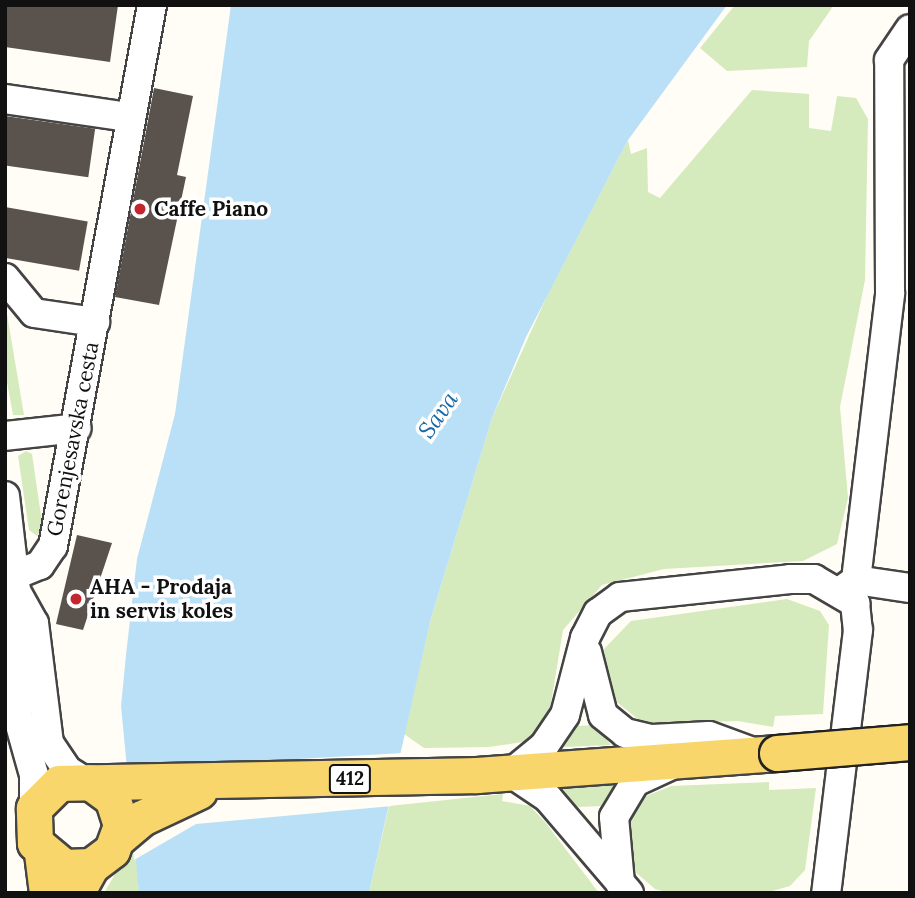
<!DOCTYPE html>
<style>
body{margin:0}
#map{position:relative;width:915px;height:898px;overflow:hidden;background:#fffdf5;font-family:Lora,serif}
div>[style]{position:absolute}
.green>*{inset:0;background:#d5ebbd}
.water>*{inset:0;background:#b9e0f7}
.pier>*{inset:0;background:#fffdf5}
.building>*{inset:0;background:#5a524d;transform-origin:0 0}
.roads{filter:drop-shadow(2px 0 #444) drop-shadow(-2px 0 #444) drop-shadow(0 2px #444) drop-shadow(0 -2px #444)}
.minor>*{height:28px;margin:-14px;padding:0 14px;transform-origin:14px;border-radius:14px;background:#fff}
.major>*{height:35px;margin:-17.5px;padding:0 17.5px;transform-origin:17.5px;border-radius:17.5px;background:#f9d66b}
.bridges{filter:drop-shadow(2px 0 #222) drop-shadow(-2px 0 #222) drop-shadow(0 2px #222) drop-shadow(0 -2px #222)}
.major-bridge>*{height:35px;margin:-17.5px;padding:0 17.5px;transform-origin:17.5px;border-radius:17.5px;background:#f9d66b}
.dots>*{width:19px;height:19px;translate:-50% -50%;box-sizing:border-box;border:4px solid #fff;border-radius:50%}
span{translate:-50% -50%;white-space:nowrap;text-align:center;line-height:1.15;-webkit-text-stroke:7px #fff;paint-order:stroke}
.shield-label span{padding:2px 5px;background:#fff;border:2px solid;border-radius:5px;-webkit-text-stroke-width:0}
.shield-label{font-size:19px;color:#111;font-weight:700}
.poi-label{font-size:21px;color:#111;font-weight:700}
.left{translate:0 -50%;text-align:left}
.street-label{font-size:21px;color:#111}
.water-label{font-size:23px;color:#1768a6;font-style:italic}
.frame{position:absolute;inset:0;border:7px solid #111;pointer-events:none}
</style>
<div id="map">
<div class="green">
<div style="clip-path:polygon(735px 5px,834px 5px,809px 41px,807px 67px,727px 71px,700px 48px)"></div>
<div style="clip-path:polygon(752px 90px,809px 94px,809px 128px,831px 131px,837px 96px,856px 98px,868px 119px,865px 280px,840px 407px,848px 498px,837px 544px,803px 561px,664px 569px,602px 585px,563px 630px,549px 715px,536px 732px,523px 742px,489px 747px,424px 748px,404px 734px,431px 618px,492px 418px,547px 296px,628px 140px,631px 154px,647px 148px,648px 192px,660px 198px)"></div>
<div style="clip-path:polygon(5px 302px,24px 415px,13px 415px,5px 371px)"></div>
<div style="clip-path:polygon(26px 451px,32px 454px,43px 529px,37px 536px,29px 530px,18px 456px)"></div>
<div style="clip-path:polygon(787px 599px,820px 611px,829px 625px,823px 714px,775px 716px,773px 727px,738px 721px,644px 724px,608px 695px,604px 649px,631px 621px)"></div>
<div style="clip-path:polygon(594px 725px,611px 745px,564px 747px,576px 726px)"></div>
<div style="clip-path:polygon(769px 782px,769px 790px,816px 788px,805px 870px,790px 886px,765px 893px,670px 893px,655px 889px,633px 870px,625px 845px,627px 822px,644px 797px,671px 786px)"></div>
<div style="clip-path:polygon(615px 785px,603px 806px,577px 807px,562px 788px)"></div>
<div style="clip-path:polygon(503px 794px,502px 801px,530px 806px,545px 822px,599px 893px,369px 893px,389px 806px)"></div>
<div style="clip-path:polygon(137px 849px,139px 893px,104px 893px,121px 864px)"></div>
</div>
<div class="water">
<div style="clip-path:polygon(231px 5px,727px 5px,628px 140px,526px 337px,492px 418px,431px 618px,369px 893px,139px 893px,121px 706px,126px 655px,137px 559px,175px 414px)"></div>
</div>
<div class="pier">
<div style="clip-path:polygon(403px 753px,392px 806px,196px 824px,134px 860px,125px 769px)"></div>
</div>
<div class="building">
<div style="clip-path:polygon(5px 5px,118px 5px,110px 62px,5px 47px)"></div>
<div style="clip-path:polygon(154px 88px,193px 96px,177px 175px,186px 177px,159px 305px,115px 297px)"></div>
<div style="left:5px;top:116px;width:91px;height:49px;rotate:8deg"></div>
<div style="left:5px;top:207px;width:84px;height:50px;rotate:10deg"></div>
<div style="clip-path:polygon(77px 535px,112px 543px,83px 630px,56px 624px)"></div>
</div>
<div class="roads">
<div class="minor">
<div style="left:5px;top:99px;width:125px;rotate:8.3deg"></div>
<div style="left:5px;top:278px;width:45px;rotate:50.4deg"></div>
<div style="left:34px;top:313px;width:62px;rotate:8.4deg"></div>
<div style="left:5px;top:436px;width:72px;rotate:-6.3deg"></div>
<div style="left:5px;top:496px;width:96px;rotate:83.4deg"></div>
<div style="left:16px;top:591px;width:44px;rotate:97.8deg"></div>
<div style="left:10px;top:635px;width:83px;rotate:84.5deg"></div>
<div style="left:18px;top:718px;width:59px;rotate:74.3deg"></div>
<div style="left:34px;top:775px;width:33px;rotate:90deg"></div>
<div style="left:15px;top:575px;width:27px;rotate:-22deg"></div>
<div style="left:40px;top:565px;width:23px;rotate:-56deg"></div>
<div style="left:53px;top:546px;width:550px;rotate:-79.63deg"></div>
<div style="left:856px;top:580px;width:289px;rotate:-83.2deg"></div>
<div style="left:890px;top:293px;width:233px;rotate:-90.2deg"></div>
<div style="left:889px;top:60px;width:37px;rotate:-56deg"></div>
<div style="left:842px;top:590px;width:17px;rotate:-36deg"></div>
<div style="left:856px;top:580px;width:55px;rotate:8.4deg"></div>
<div style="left:16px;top:591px;width:37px;rotate:61deg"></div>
<div style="left:34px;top:623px;width:121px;rotate:82.9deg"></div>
<div style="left:49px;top:743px;width:32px;rotate:56deg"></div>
<div style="left:67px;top:770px;width:19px;rotate:32deg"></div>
<div style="left:587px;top:652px;width:65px;rotate:75.7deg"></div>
<div style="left:603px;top:715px;width:28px;rotate:39deg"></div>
<div style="left:625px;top:733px;width:28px;rotate:13deg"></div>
<div style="left:652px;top:739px;width:57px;rotate:-3deg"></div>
<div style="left:709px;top:736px;width:47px;rotate:20deg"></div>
<div style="left:620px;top:883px;width:66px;rotate:-95.2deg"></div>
<div style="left:614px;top:817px;width:41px;rotate:-59deg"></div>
<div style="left:635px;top:782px;width:41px;rotate:-24.7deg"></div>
<div style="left:629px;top:893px;width:125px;rotate:-130.5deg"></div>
<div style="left:548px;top:798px;width:45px;rotate:-146deg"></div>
<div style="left:511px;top:773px;width:43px;rotate:-39.3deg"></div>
<div style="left:544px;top:746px;width:37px;rotate:-56deg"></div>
<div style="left:565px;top:715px;width:80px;rotate:-75.4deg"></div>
<div style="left:585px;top:638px;width:28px;rotate:-63deg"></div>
<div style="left:598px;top:613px;width:27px;rotate:-36deg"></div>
<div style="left:620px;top:597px;width:171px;rotate:-6deg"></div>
<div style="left:790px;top:579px;width:24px"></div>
<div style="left:814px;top:579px;width:48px;rotate:30.3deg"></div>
<div style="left:855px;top:603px;width:27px;rotate:84deg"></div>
<div style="left:858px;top:630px;width:265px;rotate:96.9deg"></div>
</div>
<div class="major">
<div style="left:118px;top:838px;width:31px;rotate:-40deg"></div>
<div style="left:142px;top:818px;width:63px;rotate:-25.3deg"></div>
<div style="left:42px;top:853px;width:40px;rotate:82.9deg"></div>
<div style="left:91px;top:866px;width:27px;rotate:178deg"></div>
<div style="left:64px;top:867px;width:38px;rotate:-140deg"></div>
<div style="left:35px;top:843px;width:35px;rotate:-92deg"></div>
<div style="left:34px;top:808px;width:35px;rotate:-45deg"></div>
<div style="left:59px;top:783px;width:418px;rotate:-1.1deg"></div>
<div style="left:477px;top:775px;width:301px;rotate:-4.2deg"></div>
<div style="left:80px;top:886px;width:23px;rotate:-61deg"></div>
<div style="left:91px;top:866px;width:26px;rotate:-37deg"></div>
<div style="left:112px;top:850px;width:27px;rotate:-70deg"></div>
<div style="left:121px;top:825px;width:28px;rotate:-108deg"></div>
<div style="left:112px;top:798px;width:27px;rotate:-144deg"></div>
</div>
</div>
<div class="bridges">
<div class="major-bridge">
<div style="left:777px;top:753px;width:133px;rotate:-4.7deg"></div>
</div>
</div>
<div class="dots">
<div style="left:140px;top:209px;background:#c4262e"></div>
<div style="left:76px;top:599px;background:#c4262e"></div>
</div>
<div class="shield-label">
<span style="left:350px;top:779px">412</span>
</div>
<div class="poi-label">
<span class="left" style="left:154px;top:209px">Caffe Piano</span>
<span class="left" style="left:90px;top:599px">AHA - Prodaja<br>in servis koles</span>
</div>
<div class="street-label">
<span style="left:73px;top:439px;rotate:-79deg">Gorenjesavska cesta</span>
</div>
<div class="water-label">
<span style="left:438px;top:415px;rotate:-55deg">Sava</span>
</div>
<div class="frame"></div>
</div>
